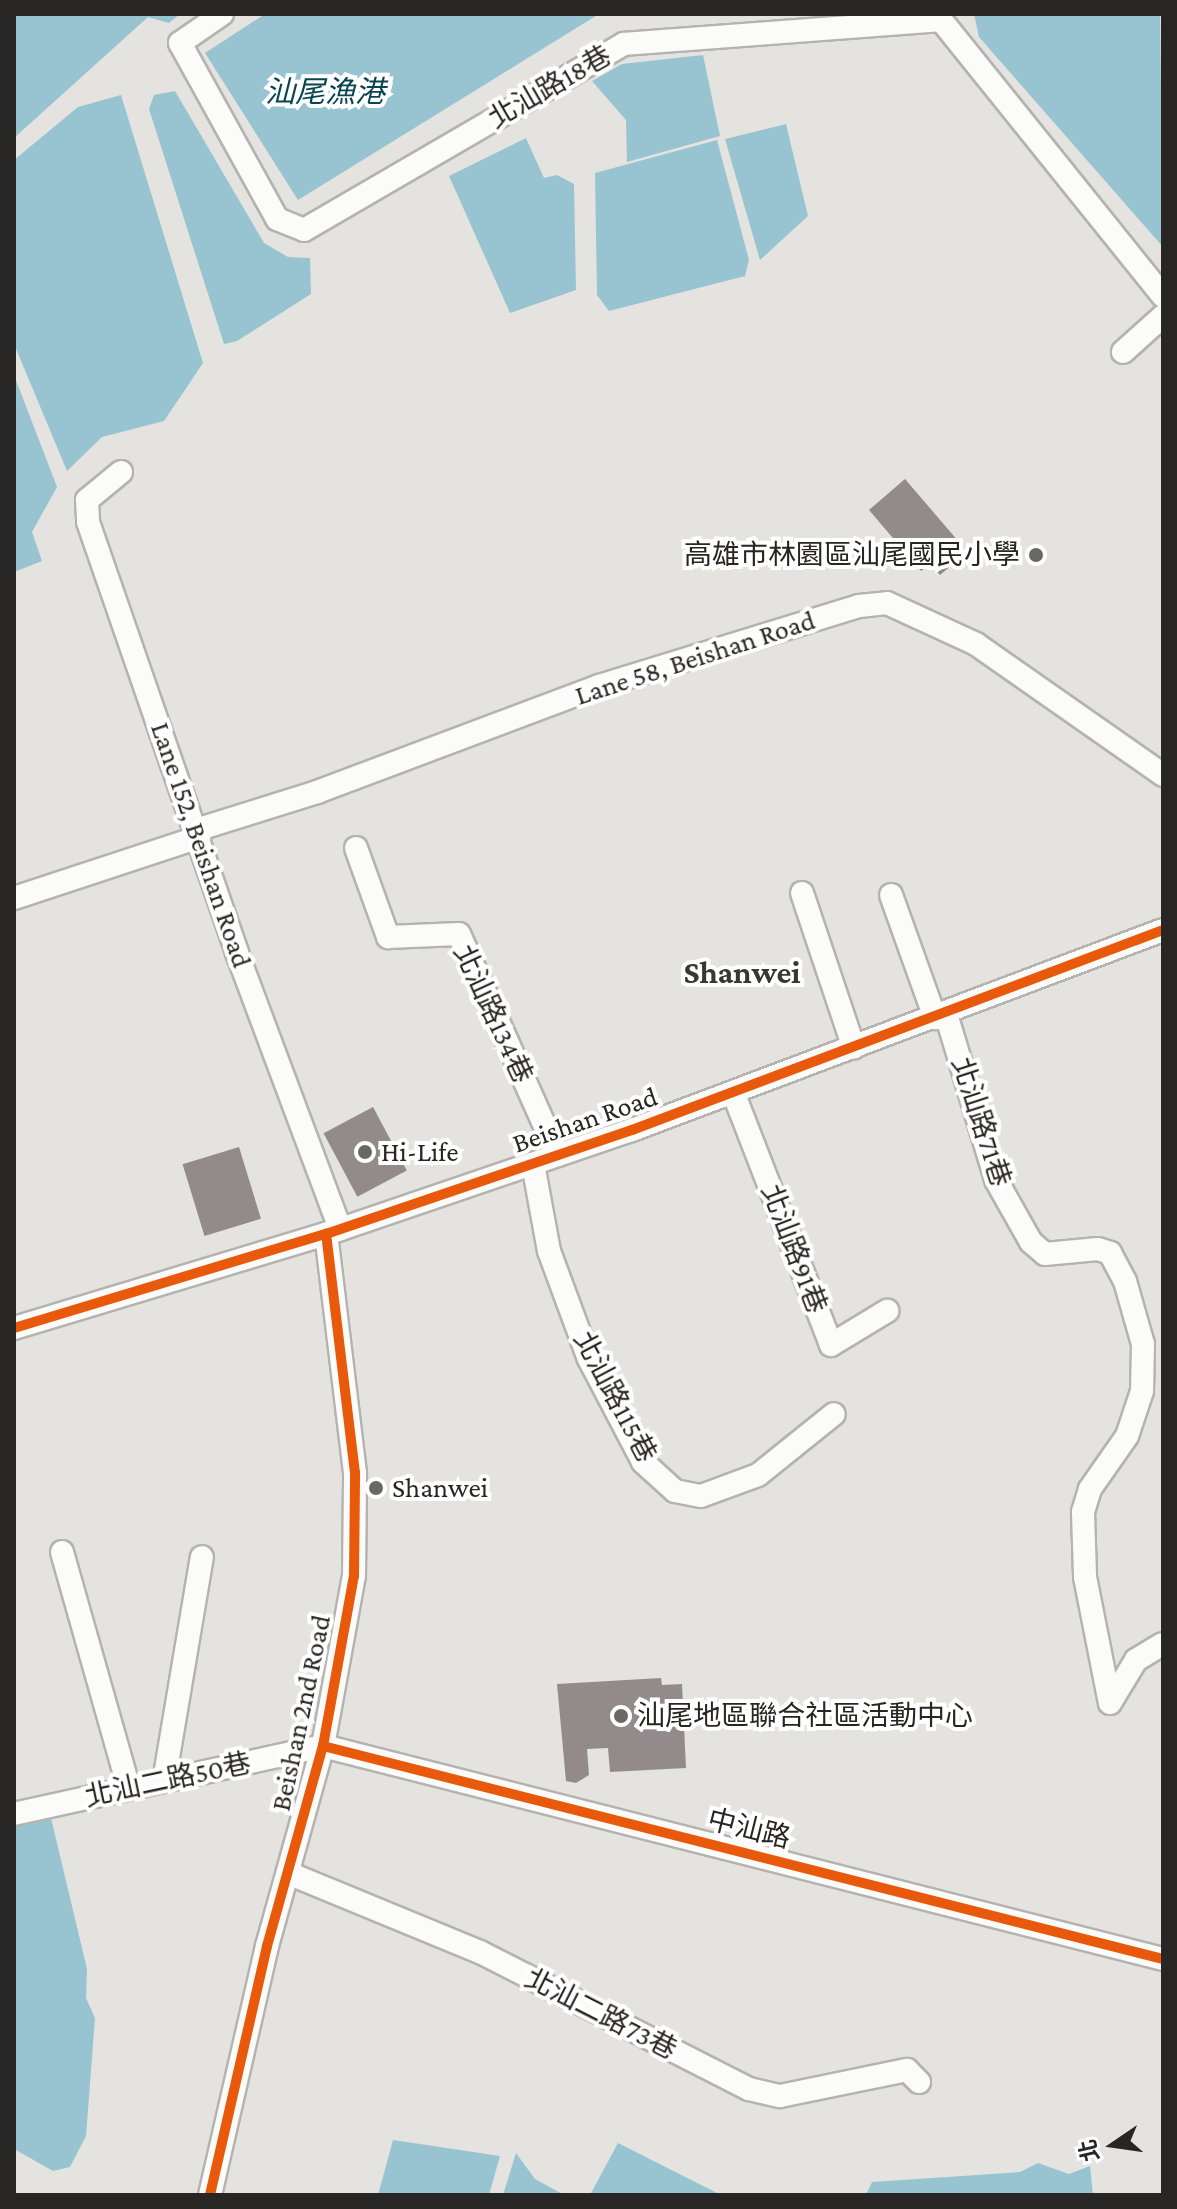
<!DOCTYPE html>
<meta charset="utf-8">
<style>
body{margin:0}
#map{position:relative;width:1177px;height:2209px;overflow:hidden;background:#e4e3df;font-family:"Crimson Pro","Noto Sans TC",serif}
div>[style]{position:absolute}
.water>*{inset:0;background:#97c4d0}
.building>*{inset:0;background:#938a8c;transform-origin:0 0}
.roads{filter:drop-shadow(2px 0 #b4b3b0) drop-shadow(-2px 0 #b4b3b0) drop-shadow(0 2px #b4b3b0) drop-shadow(0 -2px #b4b3b0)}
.minor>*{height:22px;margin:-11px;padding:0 11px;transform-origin:11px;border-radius:11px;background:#fbfbfa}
.cycleway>*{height:10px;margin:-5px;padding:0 5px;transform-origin:5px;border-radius:5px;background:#e8590c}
.dots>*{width:22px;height:22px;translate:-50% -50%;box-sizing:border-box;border:4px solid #fff;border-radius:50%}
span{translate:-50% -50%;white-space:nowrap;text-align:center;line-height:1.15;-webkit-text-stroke:8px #fff;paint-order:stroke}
.street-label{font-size:28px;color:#272624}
.poi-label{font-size:28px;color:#272624}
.right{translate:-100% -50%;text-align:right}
.left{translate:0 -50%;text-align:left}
.water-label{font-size:30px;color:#084452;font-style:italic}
.quarter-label{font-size:32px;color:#383731;font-weight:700}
.frame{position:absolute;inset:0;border:16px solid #272624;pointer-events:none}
.north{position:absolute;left:1073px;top:2105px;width:80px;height:80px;-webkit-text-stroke:6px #fff;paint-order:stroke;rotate:257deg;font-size:22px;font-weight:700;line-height:32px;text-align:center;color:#272624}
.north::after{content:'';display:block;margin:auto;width:28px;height:36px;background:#272624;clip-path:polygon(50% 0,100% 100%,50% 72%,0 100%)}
</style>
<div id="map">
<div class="water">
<div style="clip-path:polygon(14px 14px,180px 14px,169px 23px,148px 17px,14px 138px)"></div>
<div style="clip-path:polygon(265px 14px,599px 14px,298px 200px,205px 53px)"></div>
<div style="clip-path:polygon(974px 14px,1160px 14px,1163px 247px,979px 37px)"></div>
<div style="clip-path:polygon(703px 55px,720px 136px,627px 162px,626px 120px,592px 81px,622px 64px)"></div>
<div style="clip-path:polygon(175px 91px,264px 243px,288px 257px,310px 258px,311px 294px,237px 341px,224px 344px,149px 109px,154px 95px)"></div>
<div style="clip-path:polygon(121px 95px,203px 363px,164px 421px,102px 437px,67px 471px,14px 344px,14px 160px,78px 107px)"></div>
<div style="clip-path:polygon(786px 124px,808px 216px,760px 260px,725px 139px)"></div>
<div style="clip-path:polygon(526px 138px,544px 178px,557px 175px,574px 184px,576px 290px,510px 313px,449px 176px)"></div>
<div style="clip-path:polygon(717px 140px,749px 260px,745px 276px,609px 311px,597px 295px,595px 173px)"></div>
<div style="clip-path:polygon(14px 375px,57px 487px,32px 532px,42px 561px,14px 572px)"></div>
<div style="clip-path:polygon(51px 1818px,87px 1969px,86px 1998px,95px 2018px,86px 2136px,70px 2167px,53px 2171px,14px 2149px,14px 1826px)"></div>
<div style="clip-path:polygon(393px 2140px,500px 2156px,489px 2195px,378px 2195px)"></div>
<div style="clip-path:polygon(618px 2143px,721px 2195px,590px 2195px)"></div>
<div style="clip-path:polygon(516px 2153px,535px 2179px,564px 2195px,503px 2195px)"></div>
<div style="clip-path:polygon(1038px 2163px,1069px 2174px,1090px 2166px,1093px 2195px,866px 2195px,872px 2182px,1020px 2172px)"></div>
</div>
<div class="building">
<div style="clip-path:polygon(905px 479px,959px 542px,959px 559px,940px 575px,930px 564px,921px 571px,869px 510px)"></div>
<div style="left:373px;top:1107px;width:72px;height:56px;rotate:62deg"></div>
<div style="left:239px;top:1147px;width:75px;height:59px;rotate:73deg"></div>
<div style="clip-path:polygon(661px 1678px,662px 1685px,682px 1684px,686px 1768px,610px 1772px,608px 1748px,587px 1749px,589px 1775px,576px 1783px,566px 1781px,557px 1684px)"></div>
</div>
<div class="roads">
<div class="minor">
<div style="left:222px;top:14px;width:51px;rotate:145.4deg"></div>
<div style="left:180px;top:43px;width:201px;rotate:61.1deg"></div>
<div style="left:277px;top:219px;width:29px;rotate:22deg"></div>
<div style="left:304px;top:230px;width:370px;rotate:-30.2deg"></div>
<div style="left:624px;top:44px;width:318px;rotate:-4.3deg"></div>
<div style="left:941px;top:20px;width:354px;rotate:51.2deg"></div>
<div style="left:1123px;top:352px;width:54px;rotate:-42deg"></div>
<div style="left:121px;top:472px;width:44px;rotate:140.5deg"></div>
<div style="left:87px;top:500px;width:22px;rotate:87deg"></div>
<div style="left:88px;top:522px;width:456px;rotate:70.9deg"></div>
<div style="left:237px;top:953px;width:295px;rotate:69.5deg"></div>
<div style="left:196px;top:830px;width:127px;rotate:-17.4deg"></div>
<div style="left:317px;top:792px;width:301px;rotate:-20.6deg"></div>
<div style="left:599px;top:686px;width:272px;rotate:-17.1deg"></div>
<div style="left:859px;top:606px;width:28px;rotate:-6deg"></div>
<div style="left:887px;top:603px;width:98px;rotate:24.7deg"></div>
<div style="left:976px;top:644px;width:228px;rotate:35deg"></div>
<div style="left:356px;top:848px;width:95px;rotate:70.2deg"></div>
<div style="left:388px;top:937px;width:71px;rotate:-2.4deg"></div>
<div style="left:459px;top:934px;width:242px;rotate:65.9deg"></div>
<div style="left:802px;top:893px;width:163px;rotate:71.5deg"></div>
<div style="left:891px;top:895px;width:131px;rotate:70.3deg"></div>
<div style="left:14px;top:898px;width:195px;rotate:-18.2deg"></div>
<div style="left:946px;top:1014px;width:173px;rotate:73.2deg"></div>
<div style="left:996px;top:1180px;width:71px;rotate:60.6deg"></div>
<div style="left:1031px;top:1242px;width:18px;rotate:41deg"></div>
<div style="left:1045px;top:1254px;width:53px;rotate:-5.4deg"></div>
<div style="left:1098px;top:1249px;width:13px;rotate:18deg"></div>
<div style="left:1110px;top:1253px;width:32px;rotate:62deg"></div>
<div style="left:1125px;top:1281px;width:66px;rotate:74.1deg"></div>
<div style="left:1143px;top:1344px;width:47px;rotate:91.2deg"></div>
<div style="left:1142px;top:1391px;width:47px;rotate:108.4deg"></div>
<div style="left:1127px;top:1436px;width:65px;rotate:124.9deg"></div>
<div style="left:1090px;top:1489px;width:24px;rotate:107deg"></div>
<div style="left:1083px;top:1512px;width:65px;rotate:88.2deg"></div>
<div style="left:1085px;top:1577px;width:128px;rotate:78.8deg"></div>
<div style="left:733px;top:1092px;width:271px;rotate:68.8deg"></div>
<div style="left:831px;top:1345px;width:66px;rotate:-31.3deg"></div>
<div style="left:533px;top:1164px;width:88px;rotate:79.6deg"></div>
<div style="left:549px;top:1251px;width:115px;rotate:69.7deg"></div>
<div style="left:589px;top:1359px;width:116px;rotate:62.3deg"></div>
<div style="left:643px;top:1462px;width:43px;rotate:42.2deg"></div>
<div style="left:675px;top:1491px;width:26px;rotate:11deg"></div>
<div style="left:701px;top:1496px;width:61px;rotate:-20.2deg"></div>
<div style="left:758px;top:1475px;width:97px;rotate:-38.8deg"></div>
<div style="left:14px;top:1328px;width:326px;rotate:-16.8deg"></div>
<div style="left:326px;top:1234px;width:323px;rotate:-18.8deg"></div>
<div style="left:632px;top:1130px;width:567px;rotate:-20.64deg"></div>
<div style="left:62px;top:1552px;width:245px;rotate:74.2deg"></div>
<div style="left:1110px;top:1703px;width:50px;rotate:-58.8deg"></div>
<div style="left:1136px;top:1660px;width:31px;rotate:-31deg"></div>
<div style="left:164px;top:1781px;width:227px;rotate:-80.4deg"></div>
<div style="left:14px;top:1814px;width:316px;rotate:-12.4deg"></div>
<div style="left:323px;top:1746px;width:867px;rotate:14.23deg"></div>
<div style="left:288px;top:1873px;width:208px;rotate:22.4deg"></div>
<div style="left:480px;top:1952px;width:302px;rotate:27deg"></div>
<div style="left:749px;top:2089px;width:32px;rotate:13deg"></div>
<div style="left:780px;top:2096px;width:130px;rotate:-11.6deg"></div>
<div style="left:907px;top:2070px;width:17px;rotate:45deg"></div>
<div style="left:210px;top:2195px;width:255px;rotate:-77.1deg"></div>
<div style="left:267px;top:1946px;width:208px;rotate:-74.4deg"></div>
<div style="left:323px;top:1746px;width:173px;rotate:-79.7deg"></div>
<div style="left:354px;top:1576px;width:103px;rotate:-89.4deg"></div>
<div style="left:355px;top:1473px;width:241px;rotate:-96.9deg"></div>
</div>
</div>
<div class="cycleway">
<div style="left:14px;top:1328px;width:326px;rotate:-16.8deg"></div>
<div style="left:326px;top:1234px;width:323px;rotate:-18.8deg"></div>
<div style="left:632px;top:1130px;width:567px;rotate:-20.64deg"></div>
<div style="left:323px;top:1746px;width:867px;rotate:14.23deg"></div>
<div style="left:210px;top:2195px;width:255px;rotate:-77.1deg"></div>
<div style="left:267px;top:1946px;width:208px;rotate:-74.4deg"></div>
<div style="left:323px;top:1746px;width:173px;rotate:-79.7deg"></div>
<div style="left:354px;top:1576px;width:103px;rotate:-89.4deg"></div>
<div style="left:355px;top:1473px;width:241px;rotate:-96.9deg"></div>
</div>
<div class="dots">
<div style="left:1036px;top:555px;background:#696865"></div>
<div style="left:365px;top:1152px;background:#696865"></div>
<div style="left:376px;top:1488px;background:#696865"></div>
<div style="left:621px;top:1716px;background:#696865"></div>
</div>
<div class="street-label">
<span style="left:550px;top:87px;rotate:-30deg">北汕路18巷</span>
<span style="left:695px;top:658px;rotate:-18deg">Lane 58, Beishan Road</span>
<span style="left:201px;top:845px;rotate:71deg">Lane 152, Beishan Road</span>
<span style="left:493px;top:1014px;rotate:65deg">北汕路134巷</span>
<span style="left:585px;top:1120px;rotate:-19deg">Beishan Road</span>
<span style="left:981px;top:1122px;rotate:72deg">北汕路71巷</span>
<span style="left:794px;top:1249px;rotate:69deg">北汕路91巷</span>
<span style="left:615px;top:1397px;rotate:62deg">北汕路115巷</span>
<span style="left:301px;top:1713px;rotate:-78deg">Beishan 2nd Road</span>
<span style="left:168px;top:1780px;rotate:-12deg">北汕二路50巷</span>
<span style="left:749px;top:1829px;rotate:14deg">中汕路</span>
<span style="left:601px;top:2014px;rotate:27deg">北汕二路73巷</span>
</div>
<div class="poi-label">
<span class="right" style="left:1020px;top:555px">高雄市林園區汕尾國民小學</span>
<span class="left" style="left:381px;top:1152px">Hi-Life</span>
<span class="left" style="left:392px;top:1488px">Shanwei</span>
<span class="left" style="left:637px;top:1716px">汕尾地區聯合社區活動中心</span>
</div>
<div class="water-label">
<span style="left:325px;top:92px">汕尾漁港</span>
</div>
<div class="quarter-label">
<span style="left:742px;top:972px">Shanwei</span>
</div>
<div class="frame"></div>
<div class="north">北</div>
</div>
